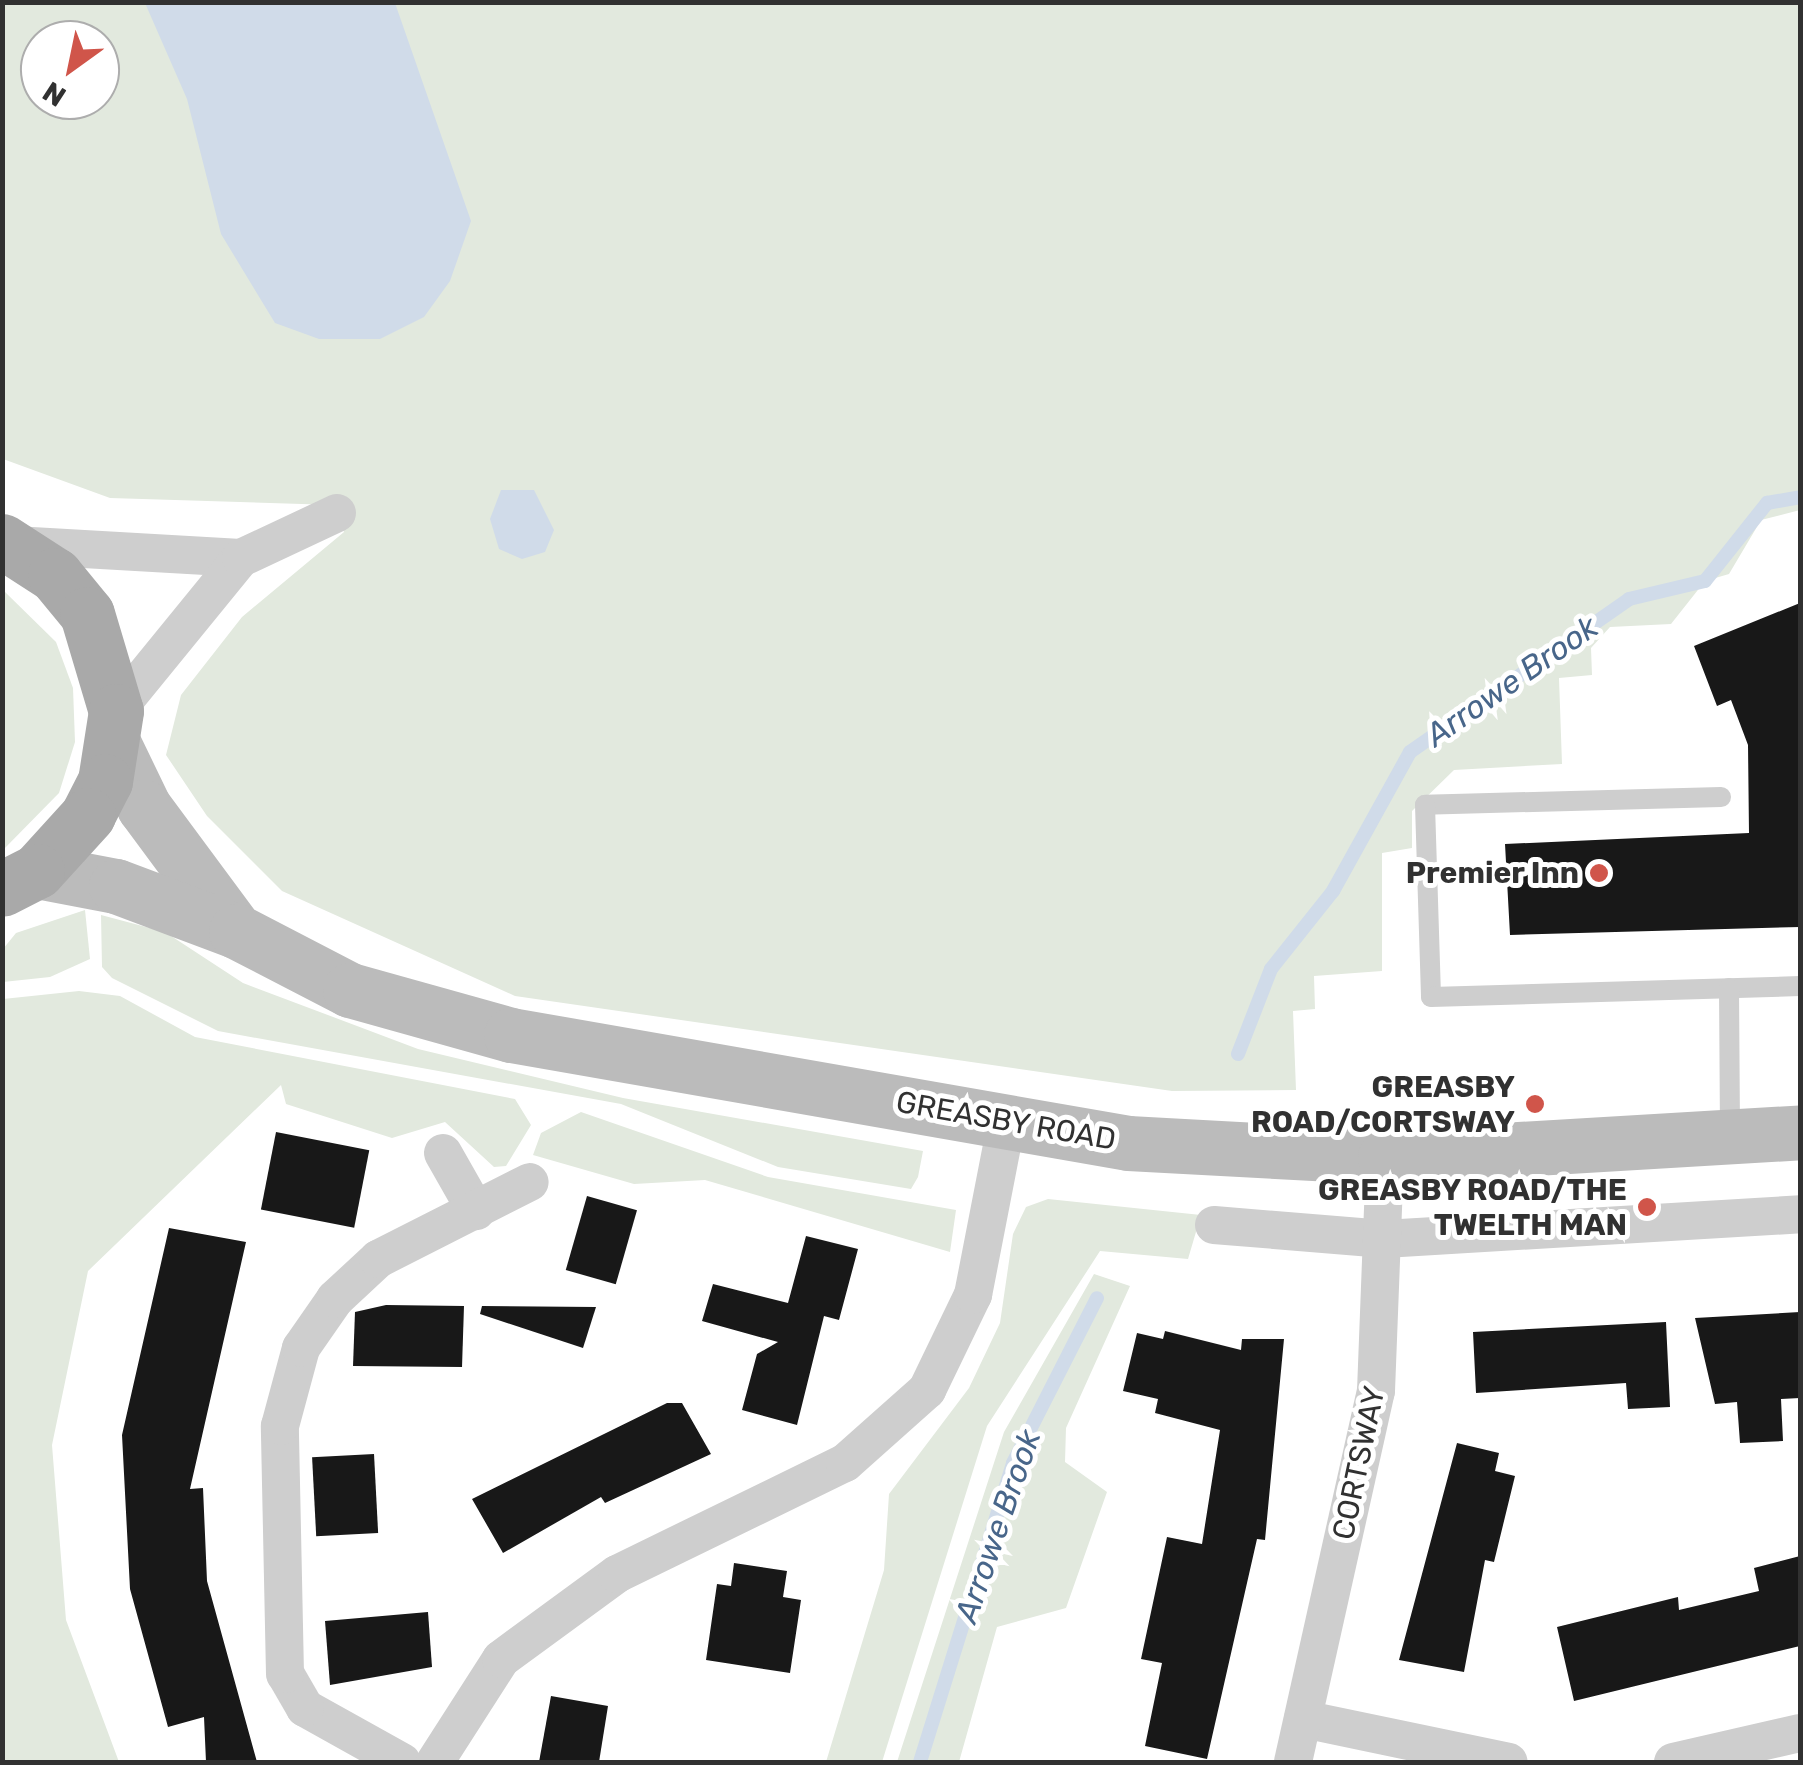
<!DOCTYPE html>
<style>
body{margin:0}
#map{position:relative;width:1803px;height:1765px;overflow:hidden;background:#fff;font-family:Rubik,sans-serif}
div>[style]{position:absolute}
.green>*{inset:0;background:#e2e9de}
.water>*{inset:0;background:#d0dbe9}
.stream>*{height:14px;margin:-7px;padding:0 7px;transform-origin:7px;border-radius:7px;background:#d0dbe9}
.building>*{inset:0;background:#181818;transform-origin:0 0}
.lane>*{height:20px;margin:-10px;padding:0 10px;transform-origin:10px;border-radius:10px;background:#cecece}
.street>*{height:38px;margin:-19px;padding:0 19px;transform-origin:19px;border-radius:19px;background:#cecece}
.secondary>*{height:55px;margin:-27.5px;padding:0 27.5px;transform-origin:27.5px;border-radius:27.5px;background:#bbb}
.primary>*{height:55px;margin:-27.5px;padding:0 27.5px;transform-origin:27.5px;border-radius:27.5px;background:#a9a9a9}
.dots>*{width:28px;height:28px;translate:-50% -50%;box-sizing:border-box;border:5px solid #fff;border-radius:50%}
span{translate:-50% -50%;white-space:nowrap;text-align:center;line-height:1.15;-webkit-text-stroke:10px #fff;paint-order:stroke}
.poi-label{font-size:30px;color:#313131;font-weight:700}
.right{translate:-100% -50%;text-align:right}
.street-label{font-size:30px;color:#313131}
.water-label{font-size:32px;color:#48668a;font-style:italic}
.frame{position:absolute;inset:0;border:5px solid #313131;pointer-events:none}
.north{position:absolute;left:20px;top:20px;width:100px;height:100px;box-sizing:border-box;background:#fff;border:2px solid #adadad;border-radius:50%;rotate:213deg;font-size:28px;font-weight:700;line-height:40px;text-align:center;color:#313131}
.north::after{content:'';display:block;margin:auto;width:35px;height:45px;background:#d0554a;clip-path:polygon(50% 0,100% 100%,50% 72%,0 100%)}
</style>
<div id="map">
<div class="green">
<div style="clip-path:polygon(evenodd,3px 3px,1800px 3px,1800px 510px,1761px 520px,1729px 574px,1705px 581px,1671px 624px,1610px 627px,1591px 648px,1592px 675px,1559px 678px,1562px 764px,1454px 770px,1412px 811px,1412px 848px,1382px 853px,1382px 971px,1314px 976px,1315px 1009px,1293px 1011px,1296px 1090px,1172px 1091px,515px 996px,282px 891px,207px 816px,166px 755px,181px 695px,242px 617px,344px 532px,334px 505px,110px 498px,3px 459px,3px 3px,40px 40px,100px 40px,100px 100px,40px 100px,40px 40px)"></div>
<div style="clip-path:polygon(3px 590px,56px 642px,73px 688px,75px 742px,59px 793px,3px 850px)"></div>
<div style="clip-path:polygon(85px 910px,90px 959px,50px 977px,3px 982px,3px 949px,16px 933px)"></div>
<div style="clip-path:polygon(101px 915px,165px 932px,243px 983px,418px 1049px,623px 1098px,923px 1151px,918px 1177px,911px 1189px,778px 1167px,621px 1104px,218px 1031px,112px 978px,102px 967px)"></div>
<div style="clip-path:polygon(79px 991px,120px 996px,195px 1037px,515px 1099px,531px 1125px,506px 1166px,494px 1167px,445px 1122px,392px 1138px,286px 1104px,281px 1085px,88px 1271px,52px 1445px,66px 1620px,119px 1762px,3px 1762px,3px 999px)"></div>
<div style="clip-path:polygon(581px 1112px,768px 1177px,956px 1210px,950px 1252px,705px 1180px,634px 1184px,533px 1155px,541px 1133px)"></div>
<div style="clip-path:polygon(1048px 1199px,1201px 1215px,1188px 1259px,1100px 1251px,987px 1426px,882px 1762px,826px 1762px,884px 1570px,889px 1494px,969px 1388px,1000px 1323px,1013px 1234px,1026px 1207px)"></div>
<div style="clip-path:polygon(1094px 1274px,1130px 1286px,1066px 1428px,1065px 1462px,1107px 1492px,1066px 1608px,997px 1627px,959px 1762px,897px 1762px,1004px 1432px)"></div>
</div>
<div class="water">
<div style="clip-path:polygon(145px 3px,395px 3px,471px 221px,450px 281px,424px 317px,380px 339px,319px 339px,275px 323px,221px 234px,187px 99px)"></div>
<div style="clip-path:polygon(501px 490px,534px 490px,554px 530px,545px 552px,522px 559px,499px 549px,490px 519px)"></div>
</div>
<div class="stream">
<div style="left:1238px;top:1054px;width:91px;rotate:-68.8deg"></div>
<div style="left:1271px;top:969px;width:100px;rotate:-51.5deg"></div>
<div style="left:1333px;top:891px;width:159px;rotate:-61deg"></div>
<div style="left:1410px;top:752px;width:267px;rotate:-34.9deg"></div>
<div style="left:1629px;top:599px;width:78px;rotate:-13.3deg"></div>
<div style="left:1705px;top:581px;width:100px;rotate:-51.5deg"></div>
<div style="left:1767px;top:503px;width:34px;rotate:-10deg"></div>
<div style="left:920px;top:1762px;width:313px;rotate:-72.7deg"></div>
<div style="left:1013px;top:1463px;width:185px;rotate:-63deg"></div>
</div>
<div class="building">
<div style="clip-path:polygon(1800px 603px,1800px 927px,1510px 935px,1505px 844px,1749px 833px,1748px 745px,1731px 700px,1717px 706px,1694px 646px)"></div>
<div style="left:276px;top:1132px;width:95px;height:79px;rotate:11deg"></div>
<div style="left:587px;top:1196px;width:52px;height:77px;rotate:16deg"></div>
<div style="clip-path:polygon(169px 1228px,246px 1242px,190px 1489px,203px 1488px,207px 1581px,257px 1762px,206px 1762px,204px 1717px,168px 1727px,130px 1589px,122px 1435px)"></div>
<div style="clip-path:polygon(806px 1236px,858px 1249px,839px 1320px,824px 1316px,797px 1425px,742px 1410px,757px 1354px,778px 1342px,702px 1321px,713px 1284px,788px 1303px)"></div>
<div style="clip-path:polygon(386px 1305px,464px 1306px,462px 1367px,353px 1366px,355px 1312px)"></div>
<div style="clip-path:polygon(482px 1306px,596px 1307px,583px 1348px,480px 1314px)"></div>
<div style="clip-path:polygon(1800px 1312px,1800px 1398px,1781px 1399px,1783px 1441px,1740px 1443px,1737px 1402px,1715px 1404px,1695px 1318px)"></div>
<div style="clip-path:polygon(1666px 1322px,1670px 1407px,1628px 1409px,1626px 1383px,1476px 1393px,1473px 1332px)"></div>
<div style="clip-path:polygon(1165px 1331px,1241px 1350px,1242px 1339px,1284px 1339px,1265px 1540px,1257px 1539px,1207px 1759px,1145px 1746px,1162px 1663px,1141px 1659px,1167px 1537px,1202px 1544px,1220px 1430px,1155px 1413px,1158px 1399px,1123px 1391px,1137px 1333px,1163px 1339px)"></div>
<div style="clip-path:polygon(667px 1403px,682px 1403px,711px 1454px,605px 1503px,601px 1497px,503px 1553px,472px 1499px)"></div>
<div style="clip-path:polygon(1457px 1443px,1499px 1453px,1495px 1471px,1515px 1476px,1494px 1562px,1485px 1560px,1464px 1672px,1399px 1660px)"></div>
<div style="left:374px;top:1454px;width:79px;height:62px;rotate:87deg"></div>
<div style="clip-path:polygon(1800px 1556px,1800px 1646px,1574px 1701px,1557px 1627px,1678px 1597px,1679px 1610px,1759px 1591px,1754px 1568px)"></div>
<div style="clip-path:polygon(734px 1563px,787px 1571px,783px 1597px,801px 1600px,790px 1673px,706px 1660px,717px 1584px,731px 1586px)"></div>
<div style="clip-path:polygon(428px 1612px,432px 1667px,330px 1685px,325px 1621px)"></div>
<div style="clip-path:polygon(551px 1696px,608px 1706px,599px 1762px,539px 1762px)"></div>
</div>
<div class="lane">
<div style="left:1721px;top:797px;width:296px;rotate:178.5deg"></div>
<div style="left:1425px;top:805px;width:192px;rotate:88.2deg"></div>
<div style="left:1431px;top:997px;width:369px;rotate:-1.7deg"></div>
<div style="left:1729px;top:988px;width:147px;rotate:89.6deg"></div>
</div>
<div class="street">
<div style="left:14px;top:545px;width:227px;rotate:3.3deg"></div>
<div style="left:116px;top:711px;width:198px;rotate:-50.8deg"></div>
<div style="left:241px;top:558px;width:106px;rotate:-25.1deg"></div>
<div style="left:443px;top:1153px;width:67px;rotate:60.4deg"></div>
<div style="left:1214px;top:1225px;width:171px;rotate:4.7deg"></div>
<div style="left:1384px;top:1239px;width:417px;rotate:-3.4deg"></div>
<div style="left:1303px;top:1719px;width:210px;rotate:11.8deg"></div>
<div style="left:402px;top:1762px;width:111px;rotate:-150.9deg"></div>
<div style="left:305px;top:1708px;width:39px;rotate:-120deg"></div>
<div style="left:285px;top:1674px;width:248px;rotate:-91.2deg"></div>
<div style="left:280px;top:1426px;width:81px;rotate:-74.9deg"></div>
<div style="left:301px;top:1348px;width:60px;rotate:-55.2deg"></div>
<div style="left:335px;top:1299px;width:59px;rotate:-42.9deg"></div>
<div style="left:378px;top:1259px;width:170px;rotate:-26.9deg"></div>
<div style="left:435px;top:1762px;width:122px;rotate:-57.3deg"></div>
<div style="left:501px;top:1659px;width:144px;rotate:-36.2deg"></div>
<div style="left:617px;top:1574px;width:254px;rotate:-26deg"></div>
<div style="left:845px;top:1463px;width:110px;rotate:-41.7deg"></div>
<div style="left:927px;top:1390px;width:106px;rotate:-64.2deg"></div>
<div style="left:973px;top:1295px;width:178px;rotate:-79deg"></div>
<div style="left:1293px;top:1762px;width:380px;rotate:-77.4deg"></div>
<div style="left:1376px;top:1391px;width:234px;rotate:-87.8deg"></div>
<div style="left:1673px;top:1762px;width:130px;rotate:-12.9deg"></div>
</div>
<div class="secondary">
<div style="left:114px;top:745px;width:69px;rotate:64.2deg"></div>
<div style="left:144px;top:807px;width:153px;rotate:53.5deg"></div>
<div style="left:37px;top:871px;width:80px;rotate:10.8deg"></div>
<div style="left:116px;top:886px;width:128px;rotate:20.6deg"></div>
<div style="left:236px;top:931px;width:128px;rotate:27.4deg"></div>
<div style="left:350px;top:990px;width:167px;rotate:15.6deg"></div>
<div style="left:511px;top:1035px;width:626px;rotate:9.93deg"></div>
<div style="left:1128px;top:1143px;width:257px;rotate:3.1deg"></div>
<div style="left:1385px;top:1157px;width:416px;rotate:-3.4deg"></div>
</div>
<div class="primary">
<div style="left:2px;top:541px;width:63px;rotate:32.7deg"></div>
<div style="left:55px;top:575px;width:50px;rotate:50.6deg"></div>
<div style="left:87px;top:614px;width:101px;rotate:73.4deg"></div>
<div style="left:116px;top:711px;width:71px;rotate:98.9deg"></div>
<div style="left:105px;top:781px;width:38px;rotate:117deg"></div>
<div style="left:88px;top:815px;width:76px;rotate:132.3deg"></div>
<div style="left:37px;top:871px;width:39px;rotate:153deg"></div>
</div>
<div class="dots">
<div style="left:1599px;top:873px;background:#d0554a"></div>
<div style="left:1535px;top:1104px;background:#d0554a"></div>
<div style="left:1647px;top:1207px;background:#d0554a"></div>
</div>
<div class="poi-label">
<span class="right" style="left:1579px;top:873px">Premier Inn</span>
<span class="right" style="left:1515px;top:1104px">GREASBY<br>ROAD/CORTSWAY</span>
<span class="right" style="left:1627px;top:1207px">GREASBY ROAD/THE<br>TWELTH MAN</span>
</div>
<div class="street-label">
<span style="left:1006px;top:1121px;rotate:10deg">GREASBY ROAD</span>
<span style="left:1359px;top:1463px;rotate:-78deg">CORTSWAY</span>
</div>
<div class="water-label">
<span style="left:1512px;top:681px;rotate:-35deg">Arrowe Brook</span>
<span style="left:998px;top:1526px;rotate:-71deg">Arrowe Brook</span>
</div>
<div class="frame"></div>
<div class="north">N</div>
</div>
